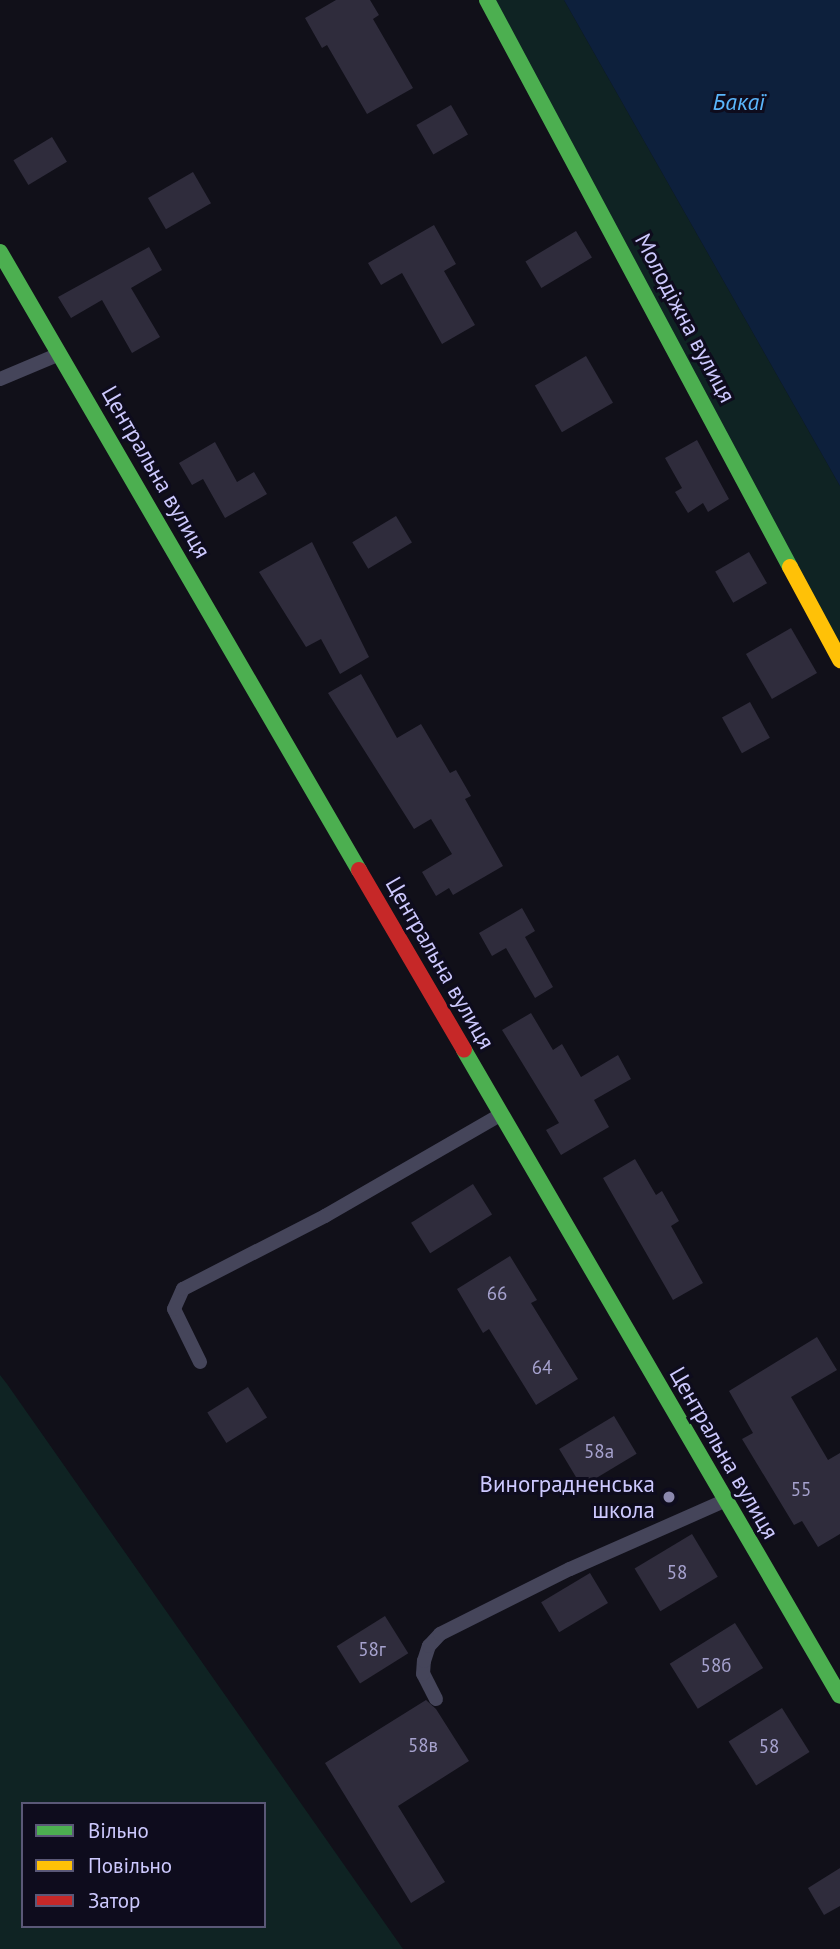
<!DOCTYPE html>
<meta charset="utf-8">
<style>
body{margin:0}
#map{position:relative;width:840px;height:1949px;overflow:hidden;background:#111019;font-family:"PT Sans",sans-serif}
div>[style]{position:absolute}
.green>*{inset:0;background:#0f2323}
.water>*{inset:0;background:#0d203c}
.building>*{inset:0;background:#2f2c3c;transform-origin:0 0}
.lane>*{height:14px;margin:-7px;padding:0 7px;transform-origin:7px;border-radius:7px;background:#45455a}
.fast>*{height:16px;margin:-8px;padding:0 8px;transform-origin:8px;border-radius:8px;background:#4caf50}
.slow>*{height:16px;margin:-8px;padding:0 8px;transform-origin:8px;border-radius:8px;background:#ffc107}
.jam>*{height:16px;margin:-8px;padding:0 8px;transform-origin:8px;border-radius:8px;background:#c62828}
.dots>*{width:19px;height:19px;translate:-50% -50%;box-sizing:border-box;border:4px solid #0e0c1d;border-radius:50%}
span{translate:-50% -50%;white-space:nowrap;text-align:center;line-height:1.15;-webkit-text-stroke:6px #0e0c1d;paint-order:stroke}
.number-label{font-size:19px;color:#a6a2ce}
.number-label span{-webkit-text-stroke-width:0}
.street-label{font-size:23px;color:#cdc9fe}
.poi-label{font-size:23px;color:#cdc9fe}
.right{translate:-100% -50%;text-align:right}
.water-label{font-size:24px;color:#5ab6fb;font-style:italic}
.legend{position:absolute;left:21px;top:1802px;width:245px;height:126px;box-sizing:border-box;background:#0e0c1d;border:2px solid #5a5877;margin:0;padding:9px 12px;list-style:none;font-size:21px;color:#cdc9fe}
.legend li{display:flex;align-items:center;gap:14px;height:35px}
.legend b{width:35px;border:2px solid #5a5877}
</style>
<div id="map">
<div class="green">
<div style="clip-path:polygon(487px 0,564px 0,840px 486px,840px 660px)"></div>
<div style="clip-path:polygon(evenodd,0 1375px,7px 1384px,403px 1949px,0 1949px,0 1375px,23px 1804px,264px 1804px,264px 1926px,23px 1926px,23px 1804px)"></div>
</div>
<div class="water">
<div style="clip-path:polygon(564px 0,840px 0,840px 486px)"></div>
</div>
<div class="building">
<div style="clip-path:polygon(336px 0,370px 0,379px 15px,373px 19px,413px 88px,367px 114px,327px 45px,322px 48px,305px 18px)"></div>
<div style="left:451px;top:105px;width:34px;height:40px;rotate:60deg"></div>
<div style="left:52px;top:137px;width:29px;height:45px;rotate:59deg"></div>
<div style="left:193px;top:172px;width:36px;height:52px;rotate:60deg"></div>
<div style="clip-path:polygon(434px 225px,456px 264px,444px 271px,475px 325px,442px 344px,402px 273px,381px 285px,368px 263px)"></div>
<div style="left:576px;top:231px;width:31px;height:59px;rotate:59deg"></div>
<div style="clip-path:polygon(149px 247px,162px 270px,131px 288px,160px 337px,132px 353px,102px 300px,71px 318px,58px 297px)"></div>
<div style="left:586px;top:356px;width:54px;height:59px;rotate:60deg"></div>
<div style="clip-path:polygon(697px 440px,729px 499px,708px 512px,703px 503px,688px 513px,675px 492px,682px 488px,665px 458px)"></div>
<div style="clip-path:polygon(215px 442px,237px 482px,254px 472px,267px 494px,225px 518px,203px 479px,192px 485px,179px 463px)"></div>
<div style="left:396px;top:516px;width:31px;height:51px;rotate:59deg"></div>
<div style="clip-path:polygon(312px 542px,369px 657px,340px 674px,321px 639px,306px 647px,259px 572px)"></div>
<div style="left:749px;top:552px;width:36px;height:39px;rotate:60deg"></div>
<div style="left:791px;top:628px;width:52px;height:52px;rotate:60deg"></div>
<div style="clip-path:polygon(361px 674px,397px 738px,421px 724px,450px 773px,456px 770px,471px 796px,465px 799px,503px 866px,453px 895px,449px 888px,436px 896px,422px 872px,452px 854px,431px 819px,414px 829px,328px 693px)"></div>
<div style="left:750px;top:702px;width:41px;height:32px;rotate:61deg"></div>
<div style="clip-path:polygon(522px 908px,535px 931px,525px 937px,553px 987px,535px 998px,506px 948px,492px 956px,479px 933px)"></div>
<div style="clip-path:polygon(531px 1013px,553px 1050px,562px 1044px,581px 1077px,618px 1055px,631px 1079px,594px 1100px,609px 1127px,561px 1155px,546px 1130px,559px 1123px,502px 1030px)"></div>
<div style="clip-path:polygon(635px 1159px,656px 1195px,662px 1191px,679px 1221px,671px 1226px,703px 1283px,673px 1300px,603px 1178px)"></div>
<div style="left:473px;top:1184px;width:36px;height:73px;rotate:58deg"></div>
<div style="clip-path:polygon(510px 1256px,537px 1300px,531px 1303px,578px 1379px,536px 1405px,489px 1329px,483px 1333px,457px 1289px)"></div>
<div style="clip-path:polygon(817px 1337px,837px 1370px,791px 1397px,828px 1460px,840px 1453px,840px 1534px,818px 1547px,802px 1521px,794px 1525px,742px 1439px,753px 1433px,729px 1391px)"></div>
<div style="left:248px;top:1387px;width:36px;height:48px;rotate:58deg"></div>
<div style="left:614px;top:1416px;width:44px;height:64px;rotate:59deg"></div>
<div style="left:692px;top:1534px;width:50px;height:67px;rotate:59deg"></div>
<div style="left:590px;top:1573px;width:35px;height:57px;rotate:59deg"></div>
<div style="left:385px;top:1616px;width:44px;height:57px;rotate:58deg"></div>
<div style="left:735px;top:1623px;width:53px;height:77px;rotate:58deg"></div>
<div style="clip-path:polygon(426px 1700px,436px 1709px,469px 1761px,398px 1806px,445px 1882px,411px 1903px,325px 1763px)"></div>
<div style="left:782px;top:1708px;width:52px;height:63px;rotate:58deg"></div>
<div style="clip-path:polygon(840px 1868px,840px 1906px,824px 1915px,808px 1888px)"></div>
</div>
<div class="lane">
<div style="left:0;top:379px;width:62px;rotate:-22.8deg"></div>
<div style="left:200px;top:1362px;width:59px;rotate:-116.1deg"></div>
<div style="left:174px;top:1309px;width:22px;rotate:-66deg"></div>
<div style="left:183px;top:1289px;width:160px;rotate:-27.2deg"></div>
<div style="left:325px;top:1216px;width:202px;rotate:-30deg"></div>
<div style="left:436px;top:1699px;width:28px;rotate:-117deg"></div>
<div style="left:423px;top:1674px;width:13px;rotate:-86deg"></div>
<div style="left:424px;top:1661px;width:16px;rotate:-72deg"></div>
<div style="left:429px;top:1646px;width:16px;rotate:-47deg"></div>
<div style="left:440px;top:1634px;width:145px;rotate:-26.6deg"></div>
<div style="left:570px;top:1569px;width:168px;rotate:-23.8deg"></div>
</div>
<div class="fast">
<div style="left:487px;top:0;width:643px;rotate:61.88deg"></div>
<div style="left:0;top:252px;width:715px;rotate:59.85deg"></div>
<div style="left:464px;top:1050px;width:747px;rotate:59.8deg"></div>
</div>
<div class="slow">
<div style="left:790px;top:567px;width:106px;rotate:61.7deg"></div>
</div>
<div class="jam">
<div style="left:359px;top:870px;width:208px;rotate:59.7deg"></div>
</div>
<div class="dots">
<div style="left:669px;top:1497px;background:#8b88ae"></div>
</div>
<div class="number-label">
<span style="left:497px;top:1294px">66</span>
<span style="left:542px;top:1368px">64</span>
<span style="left:599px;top:1452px">58а</span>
<span style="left:801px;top:1490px">55</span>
<span style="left:677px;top:1573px">58</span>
<span style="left:372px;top:1650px">58г</span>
<span style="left:716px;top:1666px">58б</span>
<span style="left:423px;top:1746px">58в</span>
<span style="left:769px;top:1747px">58</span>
</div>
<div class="street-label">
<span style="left:685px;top:318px;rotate:62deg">Молодіжна вулиця</span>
<span style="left:156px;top:472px;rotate:60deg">Центральна вулиця</span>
<span style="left:440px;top:963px;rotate:60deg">Центральна вулиця</span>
<span style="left:724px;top:1453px;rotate:60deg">Центральна вулиця</span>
</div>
<div class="poi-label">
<span class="right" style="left:655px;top:1497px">Виноградненська<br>школа</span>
</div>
<div class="water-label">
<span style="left:739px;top:102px">Бакаї</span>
</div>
<ul class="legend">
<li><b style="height:9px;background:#4caf50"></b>Вільно</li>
<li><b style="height:9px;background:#ffc107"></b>Повільно</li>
<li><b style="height:9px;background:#c62828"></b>Затор</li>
</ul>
</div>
